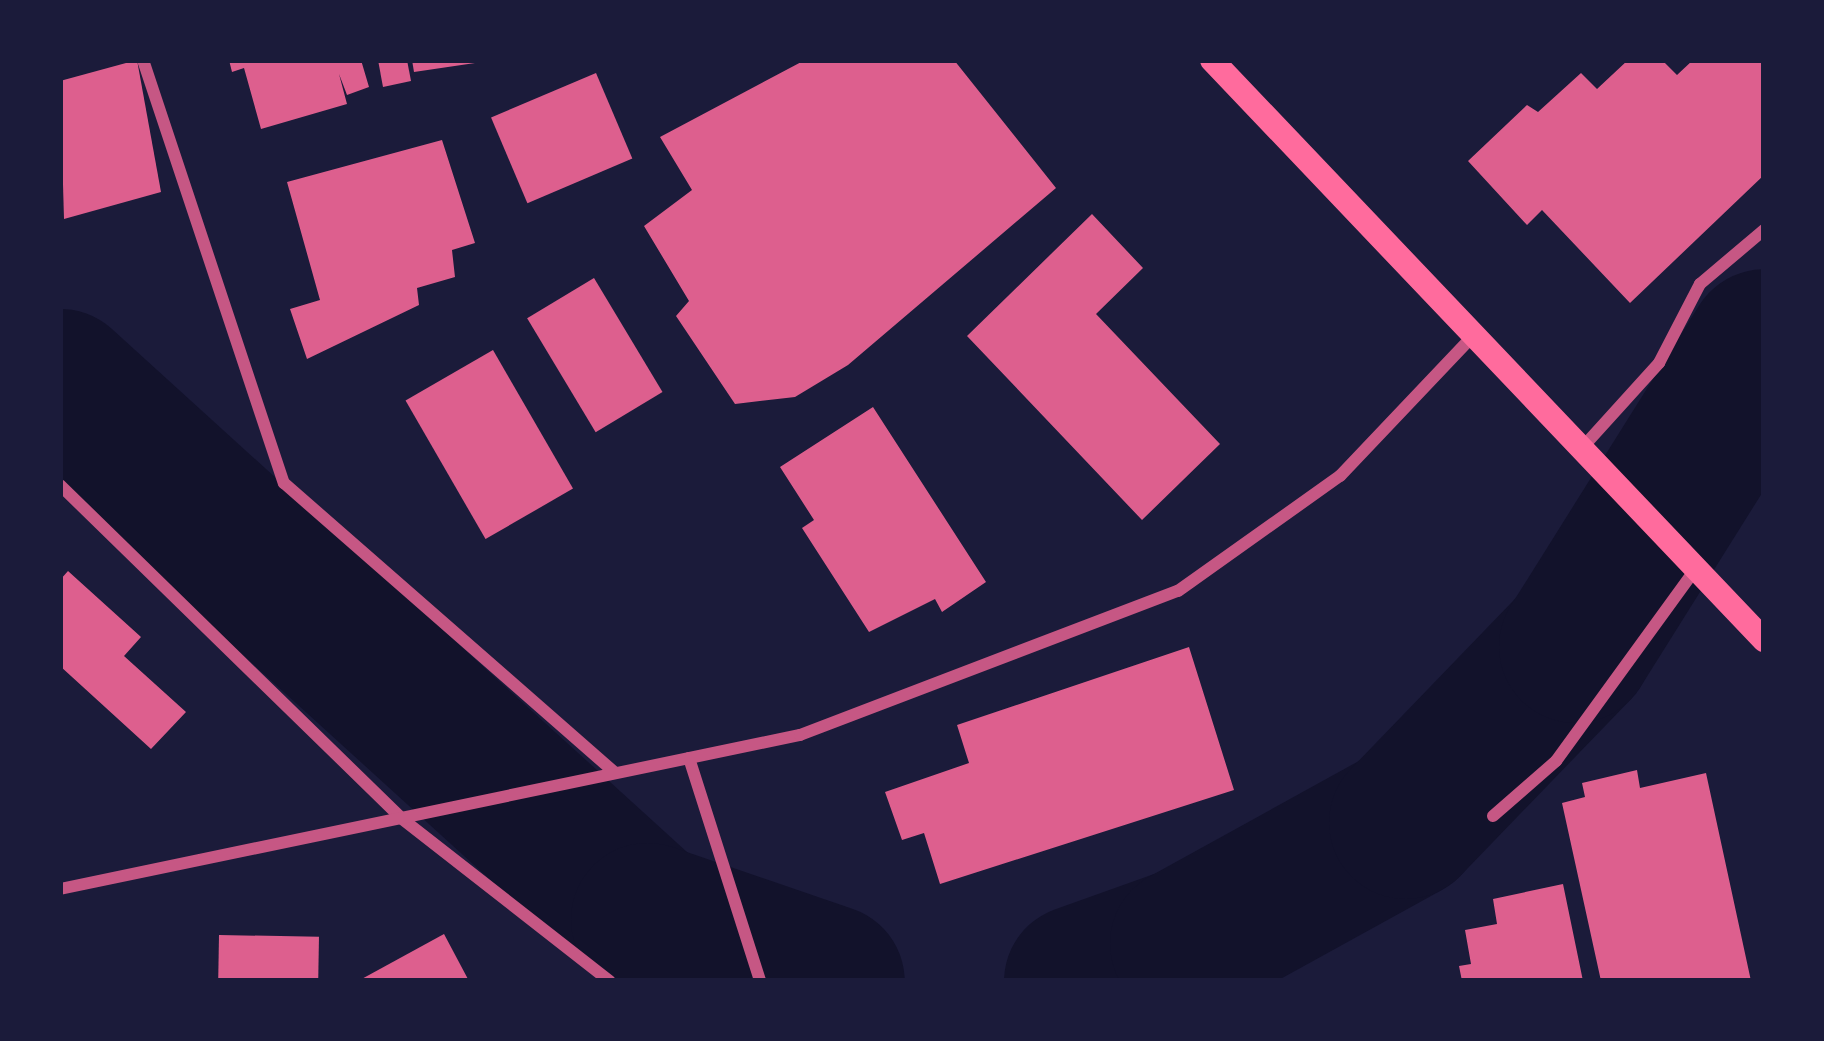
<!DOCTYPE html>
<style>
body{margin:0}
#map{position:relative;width:1824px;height:1041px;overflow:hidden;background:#1b1b3a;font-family:"Public Sans",sans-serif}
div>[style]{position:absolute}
.river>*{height:153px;margin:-76.5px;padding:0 76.5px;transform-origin:76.5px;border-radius:76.5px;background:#12122b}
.building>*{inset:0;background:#dd5f8e;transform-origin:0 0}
.minor>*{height:12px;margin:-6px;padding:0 6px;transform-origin:6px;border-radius:6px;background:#c65784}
.secondary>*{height:24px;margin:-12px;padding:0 12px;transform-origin:12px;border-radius:12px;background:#ff6b9d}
span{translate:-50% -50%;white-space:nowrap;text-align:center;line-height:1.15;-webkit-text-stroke:10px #1b1b3a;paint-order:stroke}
.frame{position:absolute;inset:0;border:63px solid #1b1b3a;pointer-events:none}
</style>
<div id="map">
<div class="river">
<div style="left:60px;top:385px;width:794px;rotate:42.29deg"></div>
<div style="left:647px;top:919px;width:191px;rotate:18.9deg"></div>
<div style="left:1080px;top:981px;width:113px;rotate:-19.7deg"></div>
<div style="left:1186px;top:943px;width:250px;rotate:-28.9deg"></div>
<div style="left:1405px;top:822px;width:245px;rotate:-46deg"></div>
<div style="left:1575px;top:646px;width:355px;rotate:-57.9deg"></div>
</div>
<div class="building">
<div style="clip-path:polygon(137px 60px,161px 192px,64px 219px,60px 81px)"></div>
<div style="clip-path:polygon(229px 60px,361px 60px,369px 87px,347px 95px,339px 74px,347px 104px,261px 129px,244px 68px,232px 72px)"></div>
<div style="clip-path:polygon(378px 60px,407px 60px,411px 81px,383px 87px)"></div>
<div style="clip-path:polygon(412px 60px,475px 60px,475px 63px,414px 72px)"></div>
<div style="clip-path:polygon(805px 60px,954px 60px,1056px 188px,848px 365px,795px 397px,735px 404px,676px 316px,689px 301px,644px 226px,692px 190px,660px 137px)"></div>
<div style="clip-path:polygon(1628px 60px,1662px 60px,1677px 75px,1693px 60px,1764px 60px,1764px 175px,1630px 303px,1542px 210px,1527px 225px,1468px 161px,1527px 105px,1538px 112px,1581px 73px,1597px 89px)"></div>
<div style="left:596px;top:73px;width:93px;height:114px;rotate:67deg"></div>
<div style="clip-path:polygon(442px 140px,475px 243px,452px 250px,455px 277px,417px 288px,419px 305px,307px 359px,290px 309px,320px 300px,287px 182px)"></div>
<div style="clip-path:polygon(1092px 214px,1143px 268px,1096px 314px,1220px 444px,1142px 520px,967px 336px)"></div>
<div style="left:594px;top:278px;width:133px;height:78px;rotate:59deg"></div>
<div style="left:493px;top:350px;width:160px;height:101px;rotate:60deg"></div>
<div style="clip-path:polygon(873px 407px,986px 582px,942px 612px,935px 599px,869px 632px,802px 528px,814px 520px,780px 467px)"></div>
<div style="clip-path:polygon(68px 571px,141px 637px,124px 656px,186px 712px,151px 749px,60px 666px,60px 580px)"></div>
<div style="clip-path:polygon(1189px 647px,1234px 790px,940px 884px,924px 833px,902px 840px,885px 792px,969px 763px,957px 725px)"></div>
<div style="clip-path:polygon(1637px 770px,1640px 788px,1706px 773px,1751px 981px,1601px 981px,1562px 803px,1585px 797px,1582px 783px)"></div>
<div style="clip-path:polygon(1563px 884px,1583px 981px,1462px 981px,1459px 966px,1471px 964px,1465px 930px,1497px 924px,1493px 899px)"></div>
<div style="clip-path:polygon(444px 934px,469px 981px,358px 981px)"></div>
<div style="left:219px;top:935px;width:100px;height:46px;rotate:1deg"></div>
</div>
<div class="minor">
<div style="left:143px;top:60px;width:446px;rotate:71.6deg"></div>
<div style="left:284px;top:483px;width:440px;rotate:41.2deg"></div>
<div style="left:1582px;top:448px;width:115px;rotate:-47.8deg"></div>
<div style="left:1659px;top:363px;width:89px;rotate:-62.6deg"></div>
<div style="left:1700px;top:284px;width:84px;rotate:-40.2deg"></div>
<div style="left:60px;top:485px;width:477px;rotate:44.3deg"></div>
<div style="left:401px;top:818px;width:265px;rotate:38deg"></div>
<div style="left:689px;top:758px;width:234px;rotate:72.3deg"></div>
<div style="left:1493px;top:816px;width:84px;rotate:-41.1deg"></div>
<div style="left:1556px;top:761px;width:238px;rotate:-54deg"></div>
<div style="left:60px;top:889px;width:756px;rotate:-11.76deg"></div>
<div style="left:800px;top:735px;width:404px;rotate:-20.9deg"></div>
<div style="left:1178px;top:591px;width:199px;rotate:-35.4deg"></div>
<div style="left:1340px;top:476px;width:193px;rotate:-46.5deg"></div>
</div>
<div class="secondary">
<div style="left:1212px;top:60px;width:801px;rotate:46.42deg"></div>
</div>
<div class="frame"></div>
</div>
